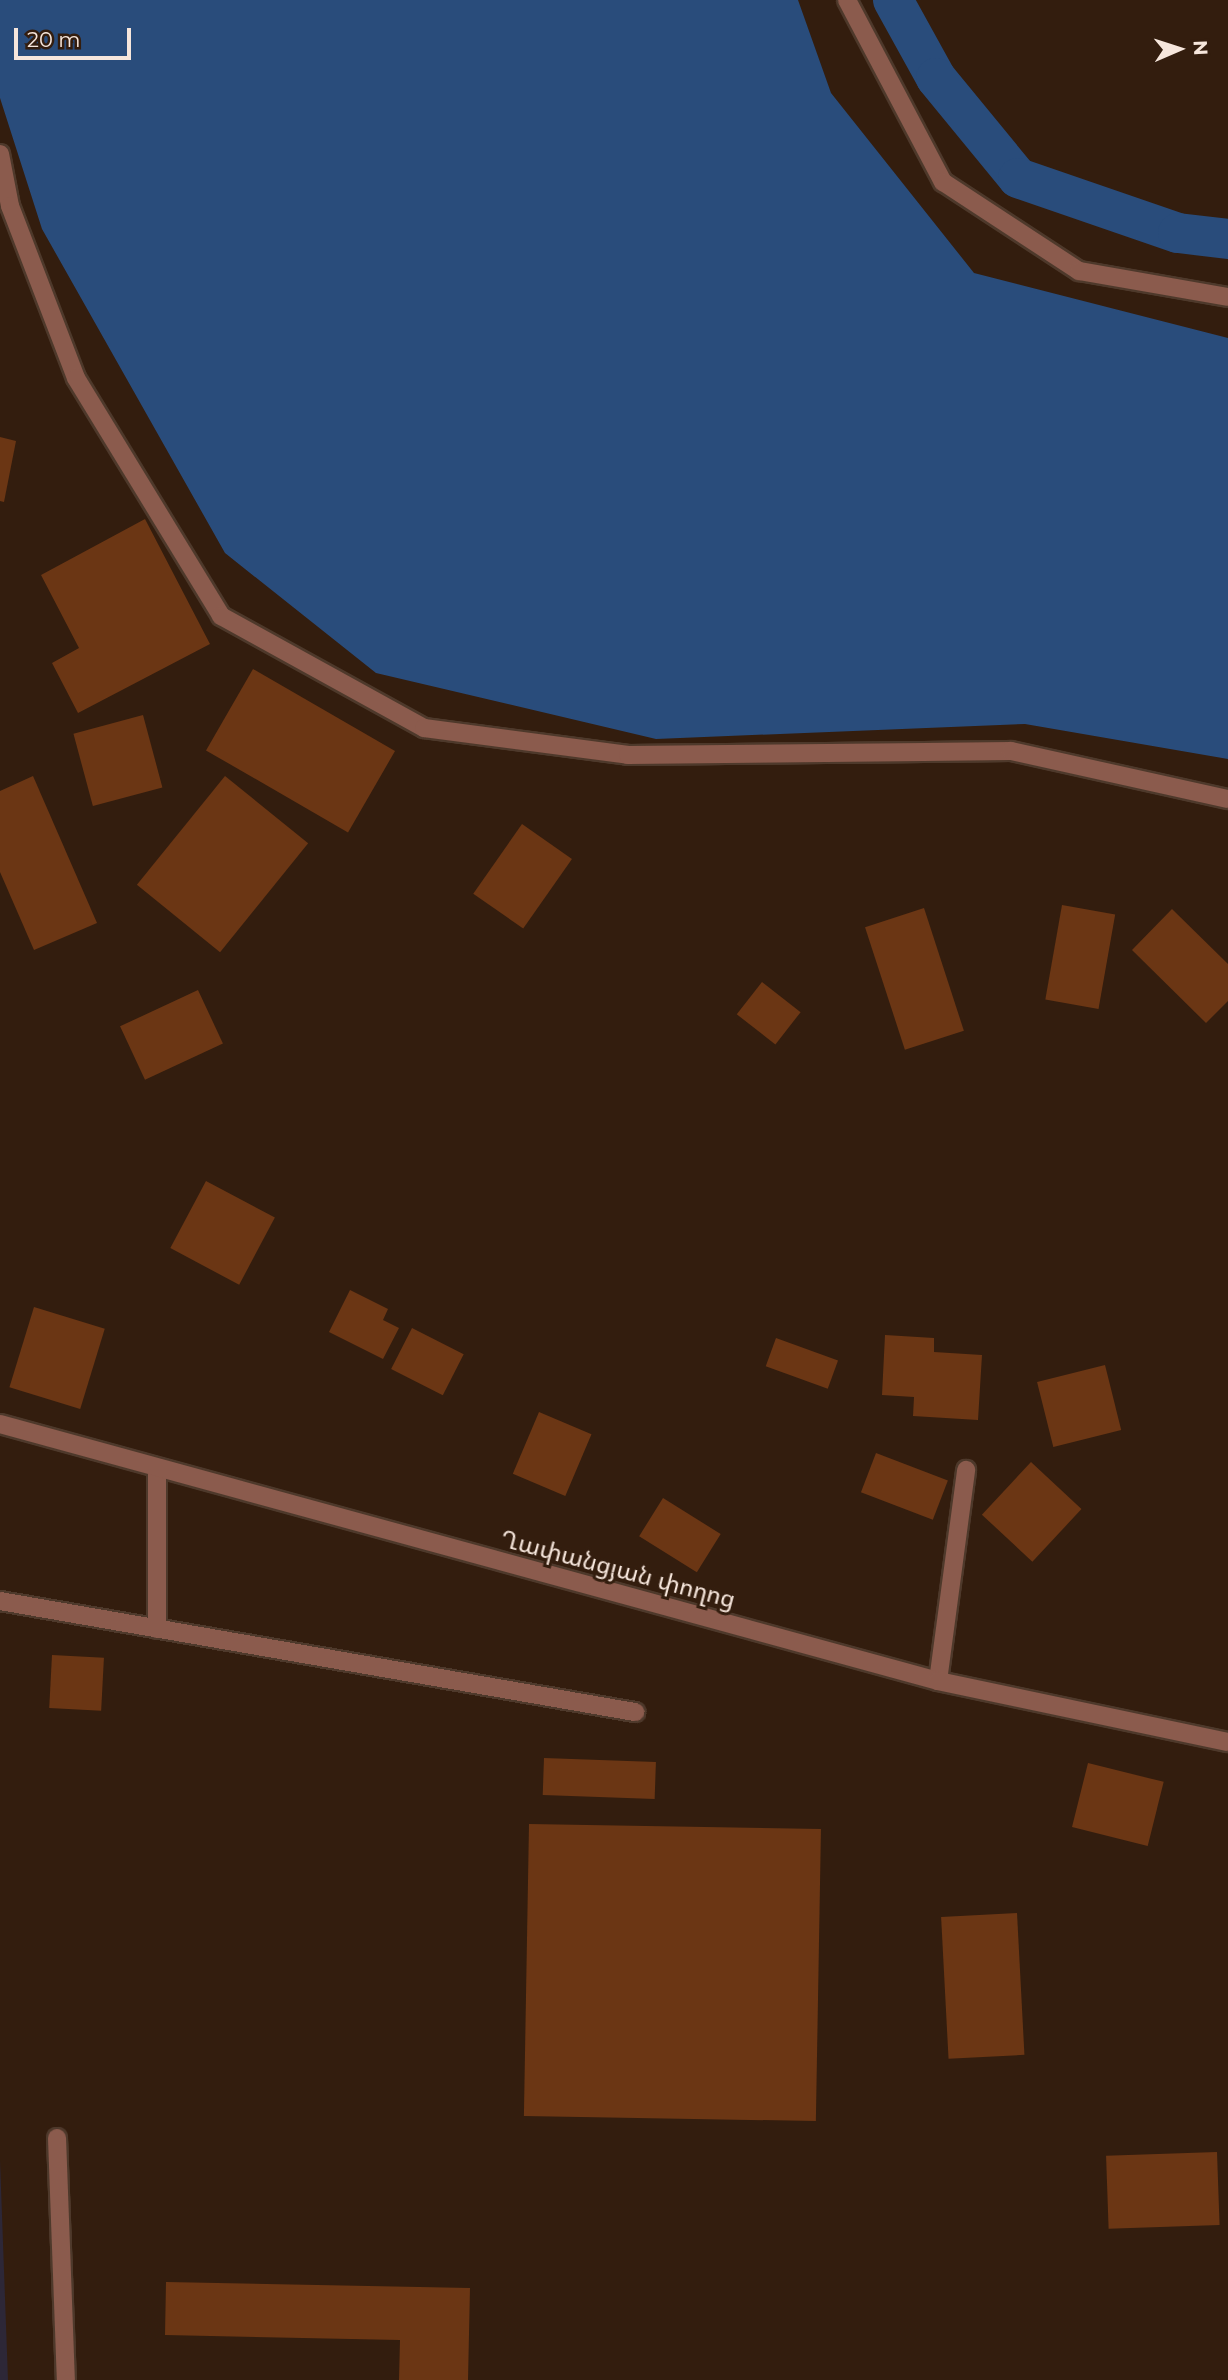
<!DOCTYPE html>
<meta charset="utf-8">
<style>
body{margin:0}
#map{position:relative;width:1228px;height:2380px;overflow:hidden;background:#331d0e;font-family:Montserrat,"Noto Sans Armenian",sans-serif}
div>[style]{position:absolute}
.industrial>*{inset:0;background:#2d2737}
.water>*{inset:0;background:#294c7b}
.canal>*{height:40px;margin:-20px;padding:0 20px;transform-origin:20px;border-radius:20px;background:#294c7b}
.building>*{inset:0;background:#6b3614;transform-origin:0 0}
.roads{filter:drop-shadow(2px 0 #4e392b) drop-shadow(-2px 0 #4e392b) drop-shadow(0 2px #4e392b) drop-shadow(0 -2px #4e392b)}
.service>*{height:18px;margin:-9px;padding:0 9px;transform-origin:9px;border-radius:9px;background:#8b5b4d}
.minor>*{height:18px;margin:-9px;padding:0 9px;transform-origin:9px;border-radius:9px;background:#8b5b4d}
span{translate:-50% -50%;white-space:nowrap;text-align:center;line-height:1.15;-webkit-text-stroke:6px #331d0e;paint-order:stroke}
.street-label{font-size:24px;color:#f6e6dc}
.north{position:absolute;left:1144px;top:14px;width:70px;height:70px;-webkit-text-stroke:5px #331d0e;paint-order:stroke;rotate:87deg;font-size:19px;font-weight:700;line-height:28px;text-align:center;color:#f6e6dc}
.north::after{content:'';display:block;margin:auto;width:24px;height:32px;background:#f6e6dc;clip-path:polygon(50% 0,100% 100%,50% 72%,0 100%)}
.scale{position:absolute;left:14px;top:28px;width:117px;height:32px;box-sizing:border-box;border:4px solid #f6e6dc;border-top:0;padding-left:9px;font-size:21px;line-height:24px;white-space:nowrap;color:#f6e6dc;-webkit-text-stroke:5px #331d0e;paint-order:stroke}
</style>
<div id="map">
<div class="industrial">
<div style="clip-path:polygon(0 2160px,8px 2380px,0 2380px)"></div>
</div>
<div class="water">
<div style="clip-path:polygon(0 0,798px 0,831px 93px,974px 273px,1228px 338px,1228px 759px,1025px 724px,656px 739px,376px 673px,225px 553px,42px 229px,0 98px)"></div>
</div>
<div class="canal">
<div style="left:893px;top:0;width:89px;rotate:61.1deg"></div>
<div style="left:936px;top:78px;width:129px;rotate:50.6deg"></div>
<div style="left:1018px;top:178px;width:169px;rotate:19deg"></div>
<div style="left:1178px;top:233px;width:50px;rotate:6.8deg"></div>
</div>
<div class="building">
<div style="clip-path:polygon(0 437px,16px 441px,4px 502px,0 501px)"></div>
<div style="clip-path:polygon(145px 519px,210px 644px,78px 713px,52px 663px,79px 648px,41px 575px)"></div>
<div style="left:253px;top:669px;width:164px;height:94px;rotate:30deg"></div>
<div style="left:143px;top:715px;width:75px;height:72px;rotate:75deg"></div>
<div style="clip-path:polygon(33px 776px,97px 923px,34px 950px,0 872px,0 791px)"></div>
<div style="left:225px;top:776px;width:107px;height:140px;rotate:39deg"></div>
<div style="left:522px;top:824px;width:61px;height:85px;rotate:35deg"></div>
<div style="left:1062px;top:905px;width:54px;height:96px;rotate:10deg"></div>
<div style="left:924px;top:908px;width:129px;height:62px;rotate:72deg"></div>
<div style="clip-path:polygon(1172px 909px,1228px 964px,1228px 1001px,1206px 1023px,1132px 950px)"></div>
<div style="left:762px;top:982px;width:49px;height:41px;rotate:38deg"></div>
<div style="left:198px;top:990px;width:59px;height:86px;rotate:65deg"></div>
<div style="left:206px;top:1181px;width:78px;height:76px;rotate:28deg"></div>
<div style="clip-path:polygon(350px 1290px,388px 1309px,383px 1320px,399px 1328px,383px 1359px,329px 1332px)"></div>
<div style="left:34px;top:1307px;width:74px;height:84px;rotate:17deg"></div>
<div style="left:412px;top:1328px;width:58px;height:46px;rotate:27deg"></div>
<div style="clip-path:polygon(885px 1335px,934px 1338px,934px 1352px,982px 1355px,978px 1420px,913px 1416px,914px 1397px,882px 1395px)"></div>
<div style="left:776px;top:1338px;width:66px;height:30px;rotate:20deg"></div>
<div style="left:1105px;top:1365px;width:67px;height:70px;rotate:76deg"></div>
<div style="left:539px;top:1412px;width:57px;height:67px;rotate:23deg"></div>
<div style="left:876px;top:1453px;width:77px;height:42px;rotate:21deg"></div>
<div style="left:1031px;top:1462px;width:69px;height:72px;rotate:43deg"></div>
<div style="left:663px;top:1498px;width:68px;height:45px;rotate:32deg"></div>
<div style="left:52px;top:1655px;width:52px;height:53px;rotate:3deg"></div>
<div style="left:544px;top:1758px;width:112px;height:37px;rotate:2deg"></div>
<div style="left:1088px;top:1763px;width:78px;height:66px;rotate:14deg"></div>
<div style="left:529px;top:1824px;width:292px;height:292px;rotate:1deg"></div>
<div style="left:1017px;top:1913px;width:142px;height:76px;rotate:87deg"></div>
<div style="left:1217px;top:2152px;width:73px;height:111px;rotate:88deg"></div>
<div style="clip-path:polygon(166px 2282px,470px 2288px,468px 2380px,399px 2380px,400px 2340px,165px 2335px)"></div>
</div>
<div class="roads">
<div class="service">
<div style="left:847px;top:0;width:206px;rotate:62.2deg"></div>
<div style="left:943px;top:182px;width:163px;rotate:33.2deg"></div>
<div style="left:1079px;top:271px;width:151px;rotate:9.9deg"></div>
<div style="left:157px;top:1470px;width:159px;rotate:90deg"></div>
<div style="left:0;top:1601px;width:645px;rotate:9.92deg"></div>
<div style="left:938px;top:1681px;width:213px;rotate:-82.4deg"></div>
<div style="left:57px;top:2138px;width:242px;rotate:87.9deg"></div>
</div>
<div class="minor">
<div style="left:0;top:154px;width:53px;rotate:79.1deg"></div>
<div style="left:10px;top:206px;width:184px;rotate:69deg"></div>
<div style="left:76px;top:378px;width:279px;rotate:58.6deg"></div>
<div style="left:221px;top:616px;width:232px;rotate:28.9deg"></div>
<div style="left:424px;top:728px;width:206px;rotate:7.5deg"></div>
<div style="left:628px;top:755px;width:383px;rotate:-0.6deg"></div>
<div style="left:1011px;top:751px;width:222px;rotate:12.5deg"></div>
<div style="left:0;top:1424px;width:973px;rotate:15.32deg"></div>
<div style="left:938px;top:1681px;width:296px;rotate:11.9deg"></div>
</div>
</div>
<div class="street-label">
<span style="left:618px;top:1569px;rotate:15deg">Ղափանցյան փողոց</span>
</div>
<div class="north">N</div>
<div class="scale">20 m</div>
</div>
